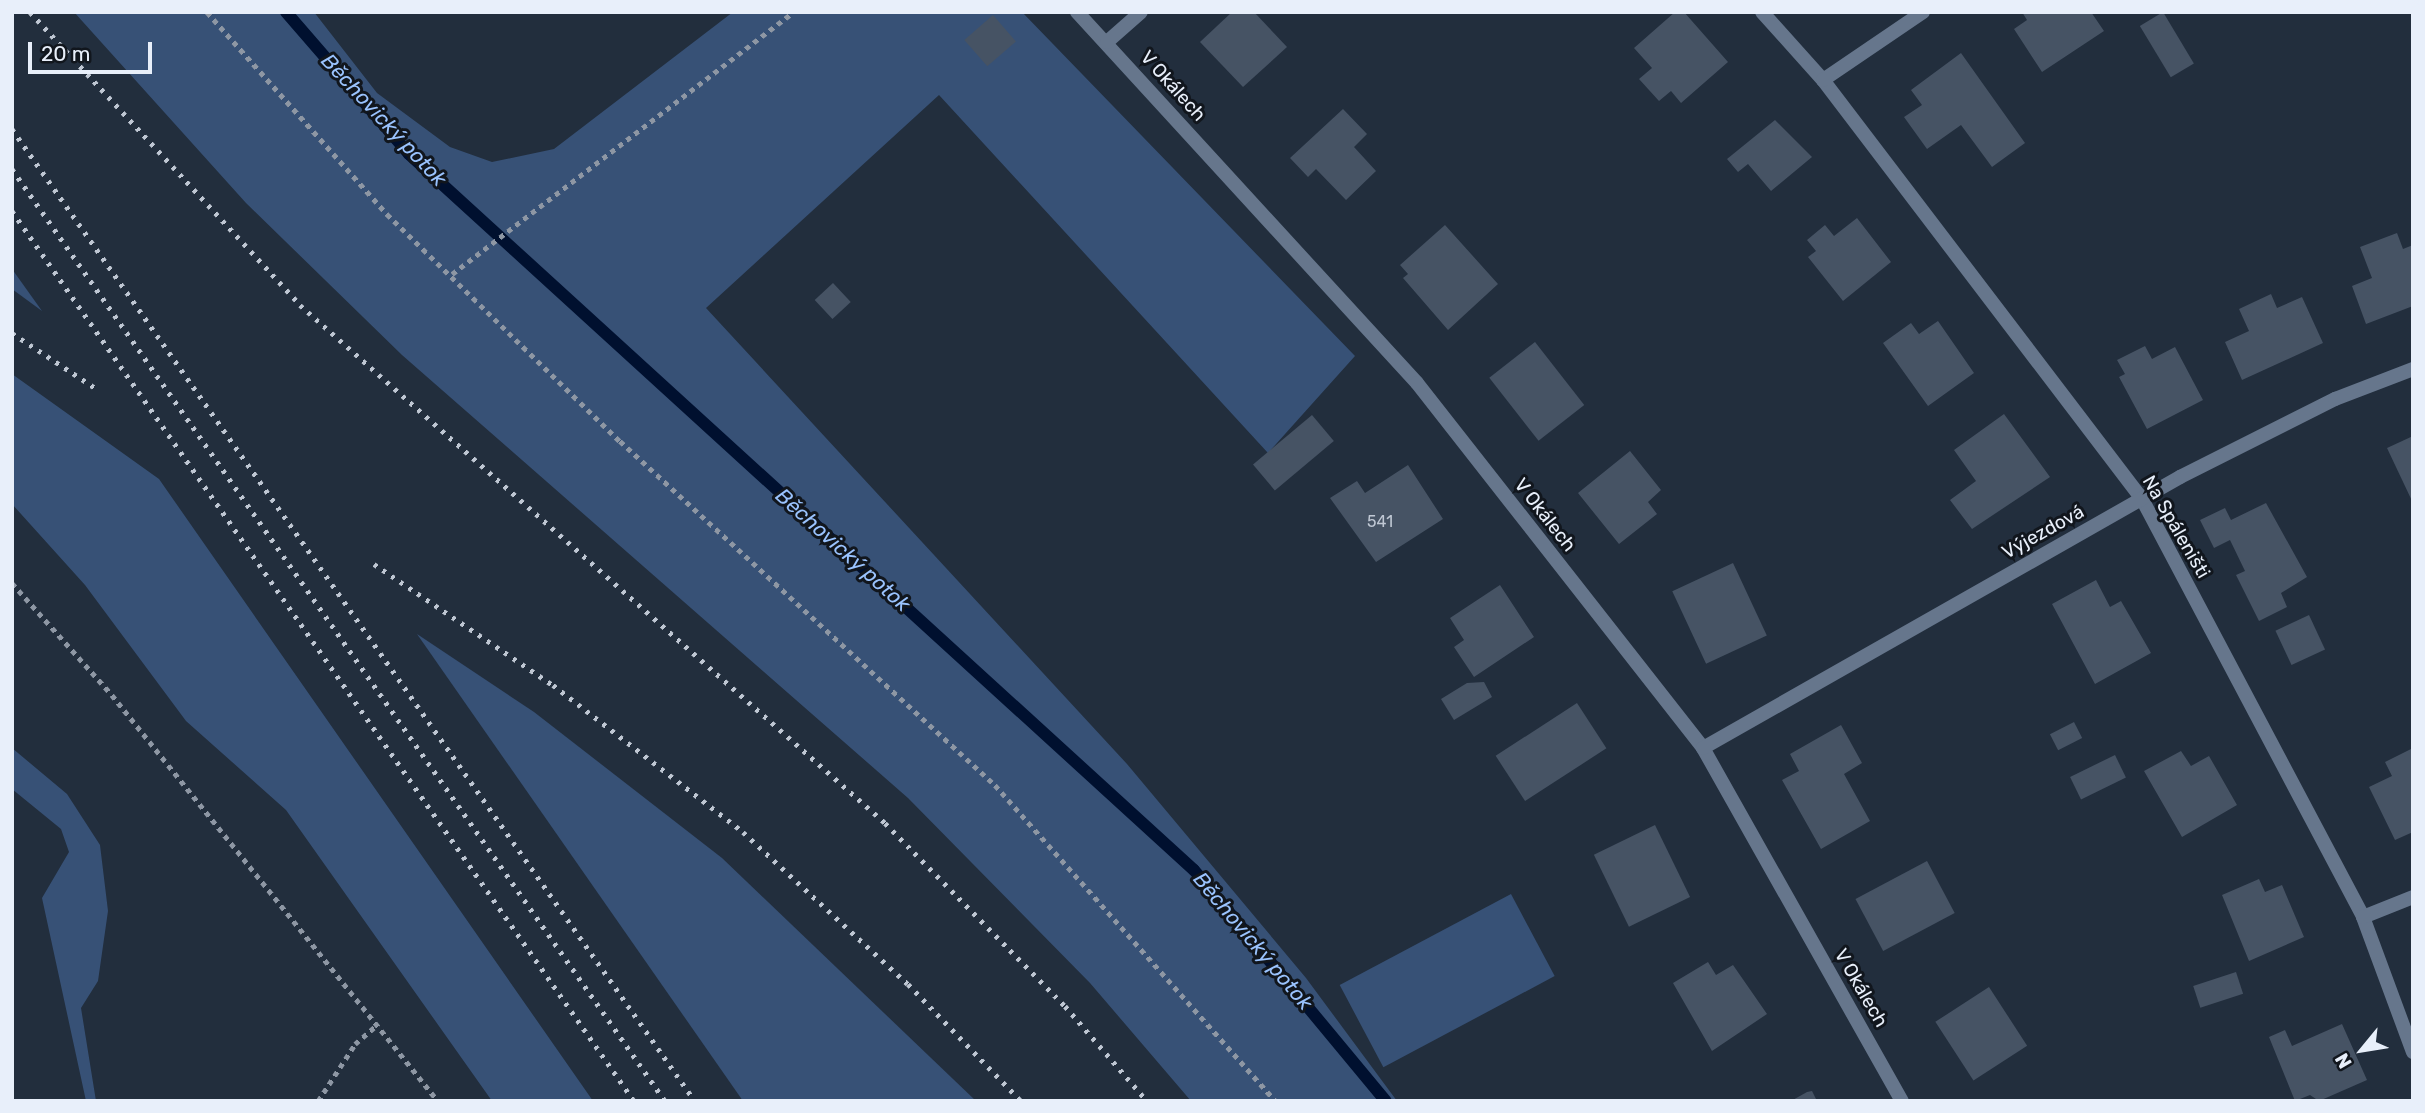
<!DOCTYPE html>
<meta charset="utf-8">
<style>
body{margin:0}
#map{position:relative;width:2425px;height:1113px;overflow:hidden;background:#222e3d;font-family:Rubik,sans-serif}
div>[style]{position:absolute}
.green>*{inset:0;background:#375176;transform-origin:0 0}
.stream>*{height:12px;margin:-6px;padding:0 6px;transform-origin:6px;border-radius:6px;background:#00102f}
.building>*{inset:0;background:#465364;transform-origin:0 0}
.path>*{height:4.5px;margin-top:-2.25px;transform-origin:0;background:repeating-linear-gradient(90deg,#8e97a4 0 5px,transparent 0 10px)}
.street>*{height:14px;margin:-7px;padding:0 7px;transform-origin:7px;border-radius:7px;background:#66768c}
.rail>*{height:5px;margin-top:-2.5px;transform-origin:0;background:repeating-linear-gradient(90deg,#bfc7d3 0 3.5px,transparent 0 10.5px)}
span{translate:-50% -50%;white-space:nowrap;text-align:center;line-height:1.15;-webkit-text-stroke:6px #11161d;paint-order:stroke}
.number-label{font-size:16px;color:#c0c8d4}
.number-label span{-webkit-text-stroke-width:0}
.street-label{font-size:19px;color:#e8effa}
.water-label{font-size:21px;color:#9ac3fe;font-style:italic}
.frame{position:absolute;inset:0;border:14px solid #e8effa;pointer-events:none}
.north{position:absolute;left:2327px;top:1015px;width:70px;height:70px;-webkit-text-stroke:5px #11161d;paint-order:stroke;rotate:240deg;font-size:19px;font-weight:700;line-height:28px;text-align:center;color:#e8effa}
.north::after{content:'';display:block;margin:auto;width:24px;height:32px;background:#e8effa;clip-path:polygon(50% 0,100% 100%,50% 72%,0 100%)}
.scale{position:absolute;left:28px;top:42px;width:124px;height:32px;box-sizing:border-box;border:4px solid #e8effa;border-top:0;padding-left:9px;font-size:21px;line-height:24px;white-space:nowrap;color:#e8effa;-webkit-text-stroke:5px #11161d;paint-order:stroke}
</style>
<div id="map">
<div class="green">
<div style="clip-path:polygon(74px 12px,314px 12px,377px 93px,450px 147px,492px 162px,554px 149px,733px 12px,1022px 12px,1355px 356px,1268px 453px,939px 95px,706px 308px,1127px 764px,1306px 978px,1397px 1101px,1191px 1101px,1090px 983px,908px 798px,402px 355px,246px 203px)"></div>
<div style="clip-path:polygon(12px 269px,42px 311px,12px 289px)"></div>
<div style="clip-path:polygon(12px 374px,159px 479px,593px 1101px,492px 1101px,286px 810px,186px 721px,85px 585px,12px 504px)"></div>
<div style="clip-path:polygon(417px 634px,534px 712px,722px 858px,976px 1101px,743px 1101px)"></div>
<div style="clip-path:polygon(12px 748px,67px 794px,100px 845px,108px 911px,98px 981px,81px 1008px,96px 1101px,86px 1101px,42px 898px,69px 852px,61px 829px,12px 789px)"></div>
<div style="left:1511px;top:894px;width:93px;height:194px;rotate:62deg"></div>
</div>
<div class="stream">
<div style="left:286px;top:12px;width:188px;rotate:49.1deg"></div>
<div style="left:409px;top:154px;width:1062px;rotate:42.37deg"></div>
<div style="left:1194px;top:870px;width:300px;rotate:50.3deg"></div>
</div>
<div class="building">
<div style="clip-path:polygon(1232px 12px,1254px 12px,1287px 47px,1243px 87px,1200px 42px)"></div>
<div style="clip-path:polygon(1675px 12px,1684px 12px,1728px 62px,1681px 103px,1671px 91px,1659px 101px,1639px 79px,1652px 68px,1634px 48px)"></div>
<div style="clip-path:polygon(2022px 12px,2091px 12px,2104px 31px,2042px 72px,2014px 29px,2027px 20px)"></div>
<div style="left:2163px;top:12px;width:60px;height:27px;rotate:59deg"></div>
<div style="left:993px;top:15px;width:35px;height:38px;rotate:49deg"></div>
<div style="clip-path:polygon(1961px 53px,2025px 143px,1992px 167px,1961px 125px,1927px 149px,1904px 117px,1922px 105px,1911px 90px)"></div>
<div style="clip-path:polygon(1343px 109px,1367px 134px,1354px 147px,1376px 171px,1346px 200px,1316px 169px,1308px 177px,1290px 158px)"></div>
<div style="clip-path:polygon(1775px 120px,1812px 157px,1771px 191px,1748px 164px,1738px 172px,1727px 159px)"></div>
<div style="clip-path:polygon(1857px 218px,1891px 262px,1843px 301px,1808px 257px,1816px 251px,1807px 240px,1825px 225px,1834px 236px)"></div>
<div style="clip-path:polygon(1445px 225px,1498px 284px,1448px 330px,1403px 278px,1408px 274px,1400px 265px)"></div>
<div style="clip-path:polygon(2397px 233px,2403px 249px,2413px 245px,2413px 306px,2366px 324px,2352px 286px,2372px 278px,2360px 247px)"></div>
<div style="left:833px;top:283px;width:26px;height:25px;rotate:47deg"></div>
<div style="clip-path:polygon(2271px 294px,2277px 308px,2302px 297px,2323px 343px,2242px 380px,2225px 342px,2249px 331px,2239px 309px)"></div>
<div style="clip-path:polygon(1938px 321px,1974px 373px,1928px 406px,1883px 343px,1911px 323px,1919px 334px)"></div>
<div style="left:1535px;top:342px;width:80px;height:58px;rotate:52deg"></div>
<div style="clip-path:polygon(2145px 346px,2152px 359px,2175px 347px,2203px 400px,2147px 429px,2119px 377px,2125px 374px,2117px 360px)"></div>
<div style="clip-path:polygon(2004px 414px,2050px 477px,1972px 529px,1950px 500px,1976px 481px,1954px 450px)"></div>
<div style="left:1312px;top:415px;width:34px;height:77px;rotate:50deg"></div>
<div style="clip-path:polygon(2413px 436px,2413px 503px,2387px 448px)"></div>
<div style="clip-path:polygon(1630px 451px,1661px 490px,1648px 502px,1657px 514px,1619px 544px,1578px 493px)"></div>
<div style="clip-path:polygon(1408px 465px,1443px 519px,1376px 562px,1330px 498px,1357px 481px,1365px 493px)"></div>
<div style="clip-path:polygon(2266px 503px,2307px 577px,2281px 593px,2287px 607px,2259px 621px,2236px 575px,2245px 571px,2230px 540px,2214px 548px,2200px 520px,2225px 508px,2231px 520px)"></div>
<div style="left:1733px;top:563px;width:80px;height:67px;rotate:65deg"></div>
<div style="clip-path:polygon(2096px 580px,2110px 607px,2121px 601px,2151px 653px,2095px 684px,2052px 604px)"></div>
<div style="clip-path:polygon(1500px 585px,1534px 637px,1474px 677px,1454px 647px,1464px 640px,1450px 618px)"></div>
<div style="left:2309px;top:615px;width:38px;height:37px;rotate:65deg"></div>
<div style="clip-path:polygon(1484px 682px,1492px 697px,1454px 720px,1441px 699px,1467px 683px)"></div>
<div style="left:1577px;top:703px;width:54px;height:97px;rotate:57deg"></div>
<div style="left:2074px;top:722px;width:18px;height:27px;rotate:63deg"></div>
<div style="clip-path:polygon(1841px 725px,1862px 763px,1844px 774px,1870px 821px,1821px 849px,1782px 780px,1799px 771px,1790px 754px)"></div>
<div style="clip-path:polygon(2413px 748px,2413px 832px,2395px 840px,2369px 787px,2392px 776px,2385px 762px)"></div>
<div style="clip-path:polygon(2181px 751px,2191px 766px,2209px 756px,2237px 805px,2182px 837px,2144px 771px)"></div>
<div style="left:2115px;top:755px;width:25px;height:50px;rotate:64deg"></div>
<div style="left:1655px;top:825px;width:80px;height:68px;rotate:64deg"></div>
<div style="left:1927px;top:861px;width:59px;height:81px;rotate:62deg"></div>
<div style="clip-path:polygon(2259px 879px,2265px 892px,2282px 885px,2304px 937px,2249px 961px,2222px 895px)"></div>
<div style="clip-path:polygon(1708px 962px,1716px 975px,1733px 965px,1767px 1014px,1712px 1051px,1673px 983px)"></div>
<div style="left:2236px;top:972px;width:23px;height:45px;rotate:72deg"></div>
<div style="left:1989px;top:987px;width:70px;height:64px;rotate:57deg"></div>
<div style="clip-path:polygon(2342px 1024px,2367px 1080px,2319px 1101px,2310px 1095px,2295px 1101px,2269px 1037px,2285px 1030px,2292px 1046px)"></div>
<div style="clip-path:polygon(1812px 1091px,1817px 1101px,1791px 1101px,1807px 1092px)"></div>
</div>
<div class="path">
<div style="left:207px;top:12px;width:271px;rotate:48.3deg"></div>
<div style="left:387px;top:214px;width:325px;rotate:44.3deg"></div>
<div style="left:620px;top:441px;width:509px;rotate:42.53deg"></div>
<div style="left:995px;top:785px;width:423px;rotate:48.4deg"></div>
<div style="left:452px;top:274px;width:430px;rotate:-37.5deg"></div>
<div style="left:12px;top:583px;width:150px;rotate:48.2deg"></div>
<div style="left:112px;top:695px;width:521px;rotate:51.24deg"></div>
<div style="left:318px;top:1101px;width:68px;rotate:-57deg"></div>
<div style="left:355px;top:1044px;width:30px;rotate:-41deg"></div>
</div>
<div class="street">
<div style="left:1077px;top:12px;width:503px;rotate:47.5deg"></div>
<div style="left:1417px;top:383px;width:464px;rotate:51.9deg"></div>
<div style="left:1703px;top:748px;width:405px;rotate:60.6deg"></div>
<div style="left:1762px;top:12px;width:91px;rotate:48.1deg"></div>
<div style="left:1823px;top:80px;width:527px;rotate:52.72deg"></div>
<div style="left:2142px;top:499px;width:473px;rotate:62.1deg"></div>
<div style="left:2363px;top:917px;width:144px;rotate:69.7deg"></div>
<div style="left:1107px;top:42px;width:45px;rotate:-41.4deg"></div>
<div style="left:1823px;top:80px;width:121px;rotate:-34.2deg"></div>
<div style="left:1703px;top:748px;width:549px;rotate:-29.6deg"></div>
<div style="left:2180px;top:477px;width:174px;rotate:-26.7deg"></div>
<div style="left:2335px;top:399px;width:84px;rotate:-21deg"></div>
<div style="left:2363px;top:917px;width:54px;rotate:-21.8deg"></div>
</div>
<div class="rail">
<div style="left:30px;top:12px;width:398px;rotate:47.3deg"></div>
<div style="left:300px;top:305px;width:781px;rotate:41.52deg"></div>
<div style="left:885px;top:823px;width:257px;rotate:45.5deg"></div>
<div style="left:1065px;top:1006px;width:125px;rotate:49.2deg"></div>
<div style="left:12px;top:129px;width:1188px;rotate:54.91deg"></div>
<div style="left:12px;top:169px;width:1138px;rotate:54.98deg"></div>
<div style="left:12px;top:211px;width:1086px;rotate:55.05deg"></div>
<div style="left:12px;top:333px;width:100px;rotate:33.5deg"></div>
<div style="left:374px;top:564px;width:216px;rotate:34.1deg"></div>
<div style="left:553px;top:685px;width:240px;rotate:37.7deg"></div>
<div style="left:743px;top:832px;width:224px;rotate:42.7deg"></div>
<div style="left:908px;top:984px;width:163px;rotate:46deg"></div>
</div>
<div class="number-label">
<span style="left:1380px;top:522px">541</span>
</div>
<div class="street-label">
<span style="left:1173px;top:86px;rotate:48deg">V Okálech</span>
<span style="left:1545px;top:515px;rotate:52deg">V Okálech</span>
<span style="left:2176px;top:527px;rotate:60deg">Na Spáleništi</span>
<span style="left:2043px;top:532px;rotate:-29deg">Výjezdová</span>
<span style="left:1861px;top:988px;rotate:60deg">V Okálech</span>
</div>
<div class="water-label">
<span style="left:384px;top:120px;rotate:47deg">Běchovický potok</span>
<span style="left:843px;top:550px;rotate:42deg">Běchovický potok</span>
<span style="left:1253px;top:941px;rotate:50deg">Běchovický potok</span>
</div>
<div class="frame"></div>
<div class="north">N</div>
<div class="scale">20 m</div>
</div>
